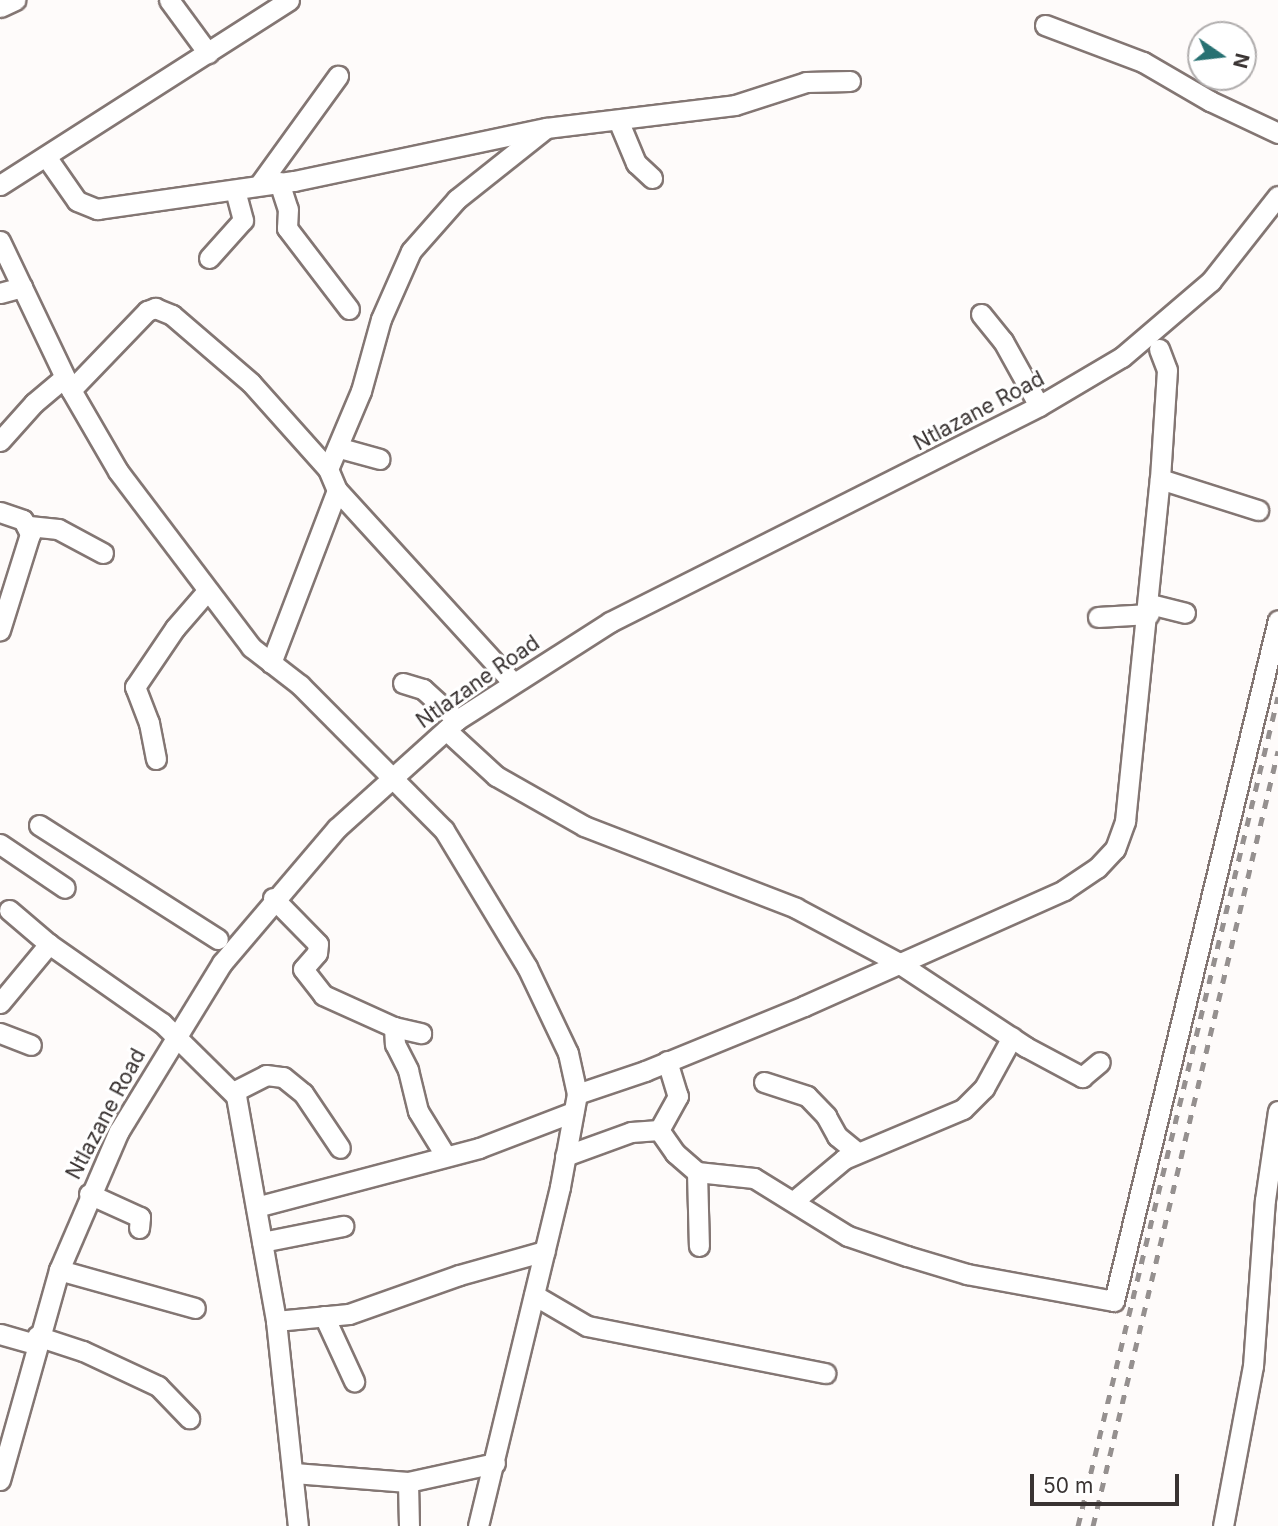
<!DOCTYPE html>
<style>
body{margin:0}
#map{position:relative;width:1278px;height:1526px;overflow:hidden;background:#fefbfa;font-family:Inter,sans-serif}
div>[style]{position:absolute}
.roads{filter:drop-shadow(2px 0 #837673) drop-shadow(-2px 0 #837673) drop-shadow(0 2px #837673) drop-shadow(0 -2px #837673)}
.minor>*{height:19px;margin:-9.5px;padding:0 9.5px;transform-origin:9.5px;border-radius:9.5px;background:#fff}
.rail>*{height:5px;margin-top:-2.5px;transform-origin:0;background:repeating-linear-gradient(90deg,#95908f 0 9px,transparent 0 18px)}
span{translate:-50% -50%;white-space:nowrap;text-align:center;line-height:1.15;-webkit-text-stroke:6px #fff;paint-order:stroke}
.street-label{font-size:21px;color:#393332}
.north{position:absolute;left:1187px;top:21px;width:70px;height:70px;box-sizing:border-box;background:#fff;border:2px solid #b0adad;border-radius:50%;rotate:104deg;font-size:19px;font-weight:700;line-height:28px;text-align:center;color:#393332}
.north::after{content:'';display:block;margin:auto;width:24px;height:32px;background:#277172;clip-path:polygon(50% 0,100% 100%,50% 72%,0 100%)}
.scale{position:absolute;left:1030px;top:1474px;width:149px;height:32px;box-sizing:border-box;border:4px solid #393332;border-top:0;padding-left:9px;font-size:21px;line-height:24px;white-space:nowrap;color:#393332;-webkit-text-stroke:5px #fff;paint-order:stroke}
</style>
<div id="map">
<div class="roads">
<div class="minor">
<div style="left:169px;top:0;width:66px;rotate:53.7deg"></div>
<div style="left:0;top:7px;width:17px;rotate:-25deg"></div>
<div style="left:1045px;top:25px;width:105px;rotate:20.7deg"></div>
<div style="left:1143px;top:62px;width:78px;rotate:30.2deg"></div>
<div style="left:1210px;top:101px;width:75px;rotate:25.2deg"></div>
<div style="left:618px;top:120px;width:47px;rotate:67.3deg"></div>
<div style="left:636px;top:163px;width:22px;rotate:43deg"></div>
<div style="left:47px;top:158px;width:52px;rotate:55.1deg"></div>
<div style="left:77px;top:201px;width:22px;rotate:22deg"></div>
<div style="left:97px;top:209px;width:199px;rotate:-8.1deg"></div>
<div style="left:294px;top:181px;width:258px;rotate:-11.9deg"></div>
<div style="left:546px;top:128px;width:190px;rotate:-6.9deg"></div>
<div style="left:735px;top:105px;width:75px;rotate:-17.9deg"></div>
<div style="left:806px;top:82px;width:44px;rotate:-1.3deg"></div>
<div style="left:279px;top:182px;width:28px;rotate:72deg"></div>
<div style="left:288px;top:209px;width:19px;rotate:93deg"></div>
<div style="left:287px;top:228px;width:102px;rotate:52.6deg"></div>
<div style="left:0;top:185px;width:343px;rotate:-32.6deg"></div>
<div style="left:259px;top:185px;width:135px;rotate:-54.1deg"></div>
<div style="left:0;top:241px;width:165px;rotate:64.5deg"></div>
<div style="left:71px;top:390px;width:94px;rotate:59.9deg"></div>
<div style="left:118px;top:471px;width:221px;rotate:52.9deg"></div>
<div style="left:251px;top:647px;width:62px;rotate:37.8deg"></div>
<div style="left:300px;top:685px;width:204px;rotate:45.2deg"></div>
<div style="left:444px;top:830px;width:160px;rotate:58.8deg"></div>
<div style="left:527px;top:967px;width:95px;rotate:64.5deg"></div>
<div style="left:568px;top:1053px;width:42px;rotate:77.6deg"></div>
<div style="left:577px;top:1094px;width:95px;rotate:100.4deg"></div>
<div style="left:560px;top:1187px;width:349px;rotate:103.6deg"></div>
<div style="left:209px;top:258px;width:51px;rotate:-48.2deg"></div>
<div style="left:243px;top:220px;width:30px;rotate:-105deg"></div>
<div style="left:0;top:293px;width:23px;rotate:-15deg"></div>
<div style="left:981px;top:314px;width:35px;rotate:51deg"></div>
<div style="left:1003px;top:341px;width:74px;rotate:61deg"></div>
<div style="left:1159px;top:349px;width:22px;rotate:69deg"></div>
<div style="left:1167px;top:370px;width:109px;rotate:93.7deg"></div>
<div style="left:1160px;top:479px;width:103px;rotate:17.6deg"></div>
<div style="left:71px;top:390px;width:110px;rotate:-46.1deg"></div>
<div style="left:147px;top:311px;width:9px;rotate:-21deg"></div>
<div style="left:155px;top:308px;width:18px;rotate:22deg"></div>
<div style="left:172px;top:315px;width:104px;rotate:40.7deg"></div>
<div style="left:251px;top:383px;width:115px;rotate:48.2deg"></div>
<div style="left:328px;top:469px;width:23px;rotate:67deg"></div>
<div style="left:337px;top:490px;width:261px;rotate:47.6deg"></div>
<div style="left:0;top:441px;width:51px;rotate:-48.2deg"></div>
<div style="left:34px;top:403px;width:40px;rotate:-40deg"></div>
<div style="left:340px;top:448px;width:41px;rotate:15.4deg"></div>
<div style="left:328px;top:469px;width:85px;rotate:-67.1deg"></div>
<div style="left:361px;top:391px;width:75px;rotate:-74.5deg"></div>
<div style="left:381px;top:319px;width:74px;rotate:-66.2deg"></div>
<div style="left:411px;top:251px;width:69px;rotate:-48.5deg"></div>
<div style="left:457px;top:199px;width:112px;rotate:-38.5deg"></div>
<div style="left:0;top:512px;width:24px;rotate:19deg"></div>
<div style="left:23px;top:520px;width:16px;rotate:63deg"></div>
<div style="left:30px;top:534px;width:101px;rotate:107.4deg"></div>
<div style="left:29px;top:526px;width:29px;rotate:6deg"></div>
<div style="left:58px;top:529px;width:51px;rotate:28.1deg"></div>
<div style="left:1150px;top:604px;width:36px;rotate:14deg"></div>
<div style="left:1098px;top:617px;width:51px;rotate:-3.4deg"></div>
<div style="left:271px;top:663px;width:185px;rotate:-69.1deg"></div>
<div style="left:403px;top:683px;width:21px;rotate:17deg"></div>
<div style="left:423px;top:689px;width:46px;rotate:42.4deg"></div>
<div style="left:446px;top:730px;width:68px;rotate:42.6deg"></div>
<div style="left:496px;top:776px;width:101px;rotate:29.6deg"></div>
<div style="left:584px;top:826px;width:227px;rotate:21.1deg"></div>
<div style="left:796px;top:908px;width:115px;rotate:28.1deg"></div>
<div style="left:897px;top:962px;width:154px;rotate:33.4deg"></div>
<div style="left:1026px;top:1047px;width:64px;rotate:28.2deg"></div>
<div style="left:1082px;top:1077px;width:23px;rotate:-40deg"></div>
<div style="left:156px;top:759px;width:37px;rotate:-101deg"></div>
<div style="left:149px;top:723px;width:39px;rotate:-111deg"></div>
<div style="left:135px;top:687px;width:71px;rotate:-55.9deg"></div>
<div style="left:175px;top:628px;width:49px;rotate:-49.1deg"></div>
<div style="left:39px;top:825px;width:212px;rotate:32.5deg"></div>
<div style="left:0;top:844px;width:78px;rotate:34.1deg"></div>
<div style="left:273px;top:898px;width:64px;rotate:45.6deg"></div>
<div style="left:318px;top:944px;width:9px;rotate:96deg"></div>
<div style="left:317px;top:953px;width:21px;rotate:131deg"></div>
<div style="left:303px;top:969px;width:33px;rotate:52deg"></div>
<div style="left:323px;top:995px;width:78px;rotate:24.3deg"></div>
<div style="left:394px;top:1027px;width:28px;rotate:13deg"></div>
<div style="left:9px;top:910px;width:52px;rotate:40.4deg"></div>
<div style="left:49px;top:944px;width:138px;rotate:35deg"></div>
<div style="left:162px;top:1023px;width:104px;rotate:44.6deg"></div>
<div style="left:236px;top:1096px;width:229px;rotate:79.9deg"></div>
<div style="left:276px;top:1321px;width:206px;rotate:83.9deg"></div>
<div style="left:0;top:1003px;width:77px;rotate:-50.3deg"></div>
<div style="left:394px;top:1027px;width:17px;rotate:87deg"></div>
<div style="left:395px;top:1044px;width:29px;rotate:63deg"></div>
<div style="left:408px;top:1070px;width:42px;rotate:76.3deg"></div>
<div style="left:418px;top:1111px;width:52px;rotate:58.5deg"></div>
<div style="left:0;top:1033px;width:33px;rotate:21deg"></div>
<div style="left:667px;top:1061px;width:37px;rotate:73deg"></div>
<div style="left:678px;top:1096px;width:39px;rotate:119deg"></div>
<div style="left:659px;top:1130px;width:28px;rotate:55deg"></div>
<div style="left:675px;top:1153px;width:29px;rotate:41deg"></div>
<div style="left:697px;top:1172px;width:57px;rotate:6deg"></div>
<div style="left:754px;top:1178px;width:110px;rotate:31.7deg"></div>
<div style="left:848px;top:1236px;width:62px;rotate:18.7deg"></div>
<div style="left:907px;top:1256px;width:63px;rotate:16.7deg"></div>
<div style="left:967px;top:1274px;width:149px;rotate:10.4deg"></div>
<div style="left:1114px;top:1301px;width:700px;rotate:-76.46deg"></div>
<div style="left:764px;top:1082px;width:45px;rotate:18deg"></div>
<div style="left:807px;top:1096px;width:28px;rotate:46deg"></div>
<div style="left:826px;top:1116px;width:23px;rotate:61deg"></div>
<div style="left:837px;top:1136px;width:26px;rotate:39deg"></div>
<div style="left:233px;top:1092px;width:37px;rotate:-27deg"></div>
<div style="left:266px;top:1075px;width:17px;rotate:7deg"></div>
<div style="left:283px;top:1077px;width:26px;rotate:39deg"></div>
<div style="left:303px;top:1093px;width:66px;rotate:56.1deg"></div>
<div style="left:577px;top:1094px;width:72px;rotate:-18.7deg"></div>
<div style="left:645px;top:1071px;width:172px;rotate:-22.2deg"></div>
<div style="left:804px;top:1006px;width:285px;rotate:-24deg"></div>
<div style="left:1064px;top:890px;width:40px;rotate:-34deg"></div>
<div style="left:1097px;top:868px;width:26px;rotate:-47deg"></div>
<div style="left:1115px;top:849px;width:30px;rotate:-70deg"></div>
<div style="left:1125px;top:821px;width:344px;rotate:-84.2deg"></div>
<div style="left:565px;top:1156px;width:70px;rotate:-20deg"></div>
<div style="left:631px;top:1132px;width:28px;rotate:-4deg"></div>
<div style="left:697px;top:1172px;width:74px;rotate:88.5deg"></div>
<div style="left:89px;top:1194px;width:56px;rotate:24.3deg"></div>
<div style="left:140px;top:1217px;width:11px;rotate:95deg"></div>
<div style="left:795px;top:1200px;width:64px;rotate:-39.9deg"></div>
<div style="left:844px;top:1159px;width:129px;rotate:-22.8deg"></div>
<div style="left:963px;top:1109px;width:30px;rotate:-45deg"></div>
<div style="left:984px;top:1088px;width:58px;rotate:-61.2deg"></div>
<div style="left:256px;top:1207px;width:231px;rotate:-14.8deg"></div>
<div style="left:479px;top:1148px;width:101px;rotate:-21deg"></div>
<div style="left:262px;top:1242px;width:83px;rotate:-11.2deg"></div>
<div style="left:59px;top:1270px;width:141px;rotate:15.6deg"></div>
<div style="left:534px;top:1295px;width:61px;rotate:30.3deg"></div>
<div style="left:587px;top:1326px;width:243px;rotate:11.2deg"></div>
<div style="left:324px;top:1316px;width:72px;rotate:65.2deg"></div>
<div style="left:276px;top:1321px;width:73px;rotate:-5.5deg"></div>
<div style="left:349px;top:1314px;width:117px;rotate:-19.5deg"></div>
<div style="left:459px;top:1275px;width:89px;rotate:-15.6deg"></div>
<div style="left:0;top:1334px;width:35px;rotate:16deg"></div>
<div style="left:37px;top:1336px;width:48px;rotate:18.1deg"></div>
<div style="left:83px;top:1351px;width:83px;rotate:25deg"></div>
<div style="left:158px;top:1386px;width:45px;rotate:45.9deg"></div>
<div style="left:294px;top:1473px;width:114px;rotate:4.5deg"></div>
<div style="left:408px;top:1482px;width:89px;rotate:-12.3deg"></div>
<div style="left:0;top:1480px;width:218px;rotate:-74.3deg"></div>
<div style="left:59px;top:1270px;width:151px;rotate:-66.7deg"></div>
<div style="left:119px;top:1131px;width:197px;rotate:-58.5deg"></div>
<div style="left:222px;top:963px;width:177px;rotate:-49.6deg"></div>
<div style="left:337px;top:828px;width:161px;rotate:-42deg"></div>
<div style="left:457px;top:720px;width:182px;rotate:-32.6deg"></div>
<div style="left:610px;top:622px;width:480px;rotate:-26.7deg"></div>
<div style="left:1039px;top:406px;width:96px;rotate:-30.6deg"></div>
<div style="left:1122px;top:357px;width:117px;rotate:-40.5deg"></div>
<div style="left:1211px;top:281px;width:108px;rotate:-51.8deg"></div>
<div style="left:408px;top:1482px;width:44px;rotate:88.7deg"></div>
<div style="left:1223px;top:1526px;width:163px;rotate:-79.4deg"></div>
<div style="left:1253px;top:1366px;width:166px;rotate:-85.9deg"></div>
<div style="left:1265px;top:1200px;width:90px;rotate:-81.7deg"></div>
</div>
</div>
<div class="rail">
<div style="left:1078px;top:1526px;width:853px;rotate:-76.44deg"></div>
<div style="left:1093px;top:1526px;width:797px;rotate:-76.57deg"></div>
</div>
<div class="street-label">
<span style="left:979px;top:411px;rotate:-28deg">Ntlazane Road</span>
<span style="left:478px;top:682px;rotate:-35deg">Ntlazane Road</span>
<span style="left:106px;top:1114px;rotate:-62deg">Ntlazane Road</span>
</div>
<div class="north">N</div>
<div class="scale">50 m</div>
</div>
